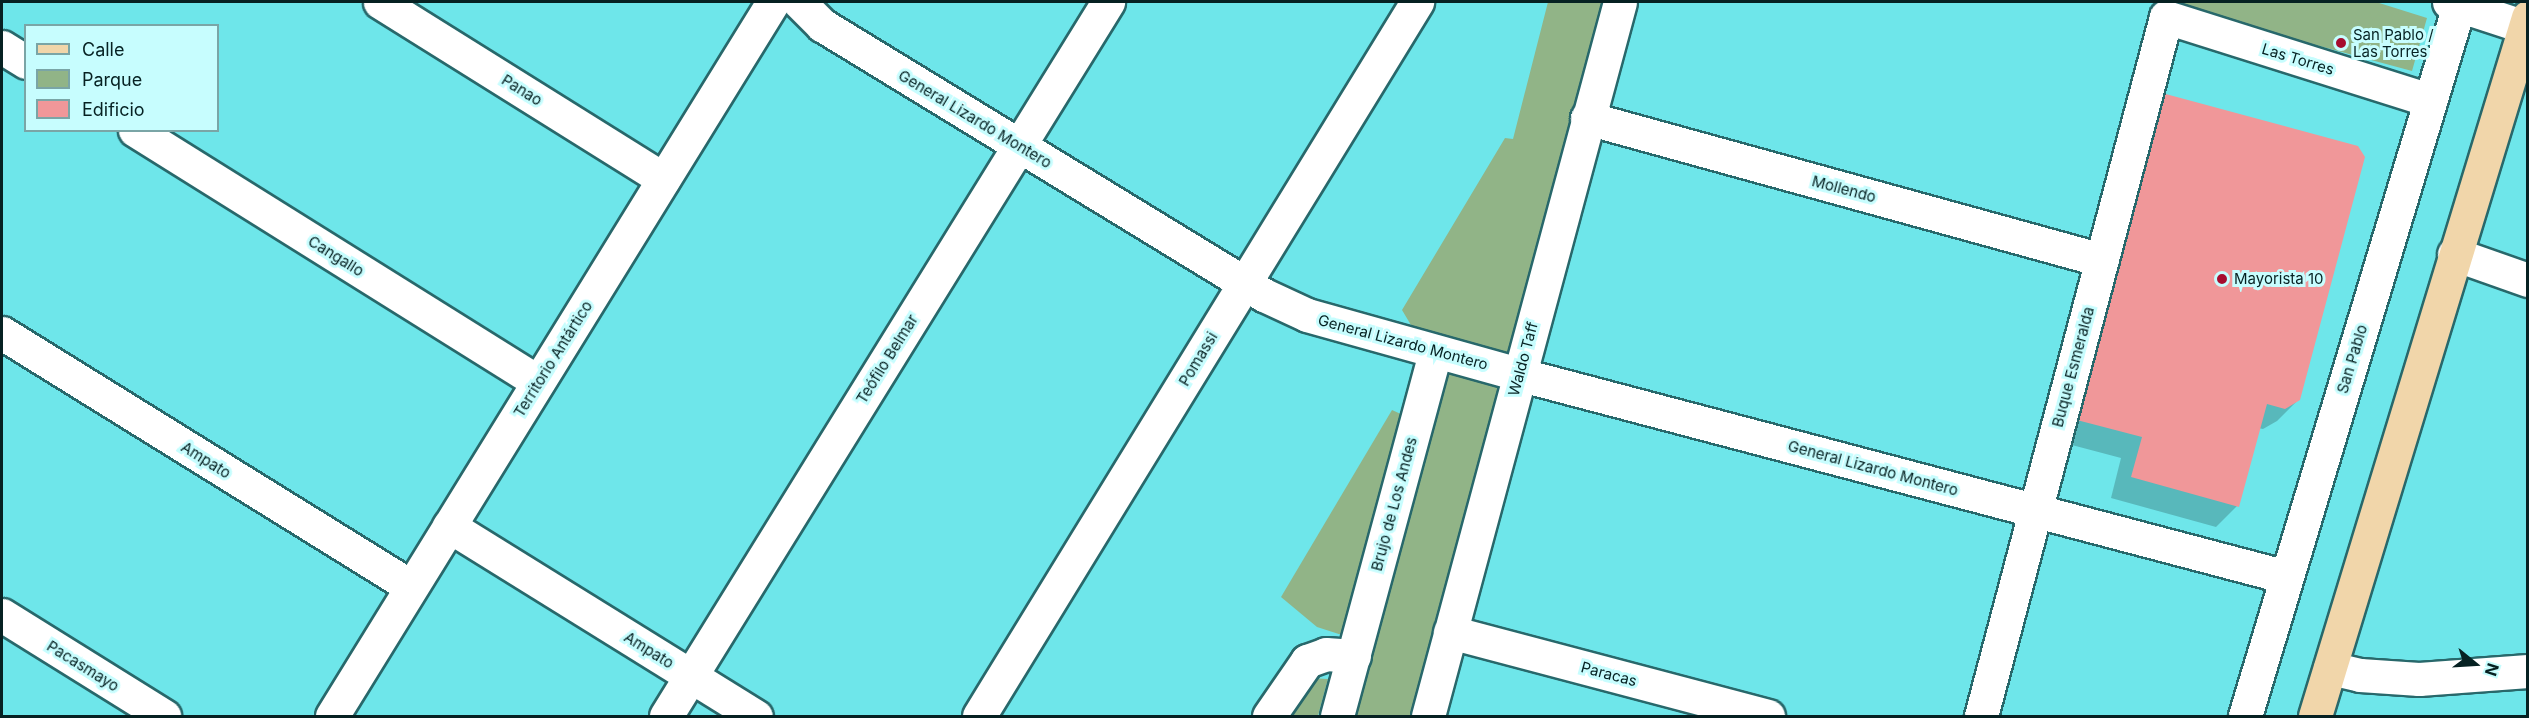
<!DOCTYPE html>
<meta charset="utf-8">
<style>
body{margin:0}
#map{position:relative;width:2529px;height:718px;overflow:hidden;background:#6ee6ea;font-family:Inter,sans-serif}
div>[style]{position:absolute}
.green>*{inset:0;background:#91b487}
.shadow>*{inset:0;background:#0003}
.building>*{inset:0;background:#f09799}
.roads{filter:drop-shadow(2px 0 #28686b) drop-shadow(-2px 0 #28686b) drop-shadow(0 2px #28686b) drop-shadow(0 -2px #28686b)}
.minor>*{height:33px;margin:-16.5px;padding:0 16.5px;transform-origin:16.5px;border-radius:16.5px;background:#fff}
.tertiary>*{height:33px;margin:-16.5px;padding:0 16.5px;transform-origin:16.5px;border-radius:16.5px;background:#fff}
.secondary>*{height:33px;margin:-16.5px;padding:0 16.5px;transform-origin:16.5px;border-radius:16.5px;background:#fff}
.primary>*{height:33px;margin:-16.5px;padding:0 16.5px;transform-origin:16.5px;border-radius:16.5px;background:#f1d6aa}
.dots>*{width:16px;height:16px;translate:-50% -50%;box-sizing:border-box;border:3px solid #c7fdfe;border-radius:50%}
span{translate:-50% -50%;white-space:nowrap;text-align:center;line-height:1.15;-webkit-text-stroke:6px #c7fdfe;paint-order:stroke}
.poi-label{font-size:15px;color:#062122}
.left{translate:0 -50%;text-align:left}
.street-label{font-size:15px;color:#062122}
.frame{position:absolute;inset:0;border:3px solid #062122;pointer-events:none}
.legend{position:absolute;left:24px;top:24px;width:195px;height:108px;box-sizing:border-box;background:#c7fdfe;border:2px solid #7aa5a6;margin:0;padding:8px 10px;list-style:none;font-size:18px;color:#062122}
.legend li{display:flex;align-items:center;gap:12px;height:30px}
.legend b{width:30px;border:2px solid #7aa5a6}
.north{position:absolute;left:2445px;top:634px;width:60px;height:60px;-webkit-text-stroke:4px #c7fdfe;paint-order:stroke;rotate:108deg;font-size:16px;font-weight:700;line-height:24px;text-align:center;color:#062122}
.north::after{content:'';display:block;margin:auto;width:21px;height:27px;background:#062122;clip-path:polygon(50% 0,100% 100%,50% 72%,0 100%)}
</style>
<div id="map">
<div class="green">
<div style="clip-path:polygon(1548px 2px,1607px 2px,1415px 716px,1355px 716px,1442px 377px,1402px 310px,1505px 138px,1513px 139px)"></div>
<div style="clip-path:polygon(2156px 2px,2376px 2px,2427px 18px,2412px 71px)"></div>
<div style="clip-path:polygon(1392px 410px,1403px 415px,1345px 636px,1317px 627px,1281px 597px)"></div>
<div style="clip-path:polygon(1308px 678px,1328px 679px,1318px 716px,1284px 716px)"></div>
</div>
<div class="shadow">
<div style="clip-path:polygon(2141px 116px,2299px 399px,2277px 421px,2263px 429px,2258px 428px,2237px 506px,2216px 527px,2111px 498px,2121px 458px,2053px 440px)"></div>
</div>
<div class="building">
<div style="clip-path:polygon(2162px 93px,2358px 146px,2365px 157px,2300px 400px,2285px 409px,2267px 404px,2239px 507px,2131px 477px,2142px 437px,2073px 419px)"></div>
</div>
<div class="roads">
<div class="minor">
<div style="left:380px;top:2px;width:334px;rotate:32deg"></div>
<div style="left:799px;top:2px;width:33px;rotate:45deg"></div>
<div style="left:822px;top:25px;width:518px;rotate:31.42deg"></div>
<div style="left:1264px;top:295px;width:47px;rotate:24.9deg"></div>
<div style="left:1307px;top:315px;width:219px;rotate:15.6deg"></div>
<div style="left:1518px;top:374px;width:795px;rotate:14.79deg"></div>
<div style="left:2px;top:47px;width:28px;rotate:32deg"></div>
<div style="left:1587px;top:118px;width:534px;rotate:15.42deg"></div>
<div style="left:135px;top:130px;width:475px;rotate:32deg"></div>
<div style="left:2454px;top:254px;width:78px;rotate:19.4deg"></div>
<div style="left:2px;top:333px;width:481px;rotate:31.8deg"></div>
<div style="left:449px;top:526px;width:361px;rotate:31.8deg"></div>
<div style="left:2px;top:615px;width:191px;rotate:31.9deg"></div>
<div style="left:1450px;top:632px;width:329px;rotate:14.8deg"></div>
<div style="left:2330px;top:668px;width:31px;rotate:13deg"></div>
<div style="left:2360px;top:675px;width:59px;rotate:3.9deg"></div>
<div style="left:2419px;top:679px;width:109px;rotate:-4.2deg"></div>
<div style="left:666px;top:716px;width:840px;rotate:-58.24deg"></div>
<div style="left:979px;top:716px;width:838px;rotate:-58.47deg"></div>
<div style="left:1269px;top:716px;width:67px;rotate:-55.4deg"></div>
<div style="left:1307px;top:661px;width:20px;rotate:-20deg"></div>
<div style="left:1326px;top:654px;width:28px;rotate:4deg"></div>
<div style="left:1337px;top:716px;width:377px;rotate:-74.9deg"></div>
<div style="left:1981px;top:716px;width:723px;rotate:-75.18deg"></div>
<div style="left:2166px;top:17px;width:277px;rotate:17.5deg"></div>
<div style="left:2245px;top:716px;width:746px;rotate:-73.24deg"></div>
</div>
<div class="tertiary">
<div style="left:332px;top:716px;width:839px;rotate:-58.3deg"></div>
<div style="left:1428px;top:716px;width:739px;rotate:-74.95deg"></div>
</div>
<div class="secondary">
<div style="left:2449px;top:2px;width:83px;rotate:18.2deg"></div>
</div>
<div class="primary">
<div style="left:2315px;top:716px;width:731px;rotate:-73.05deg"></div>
</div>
</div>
<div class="dots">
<div style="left:2341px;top:43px;background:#a60d2f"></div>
<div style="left:2222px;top:279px;background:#a60d2f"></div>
</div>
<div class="poi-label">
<span class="left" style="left:2353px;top:43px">San Pablo /<br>Las Torres</span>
<span class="left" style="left:2234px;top:279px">Mayorista 10</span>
</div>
<div class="street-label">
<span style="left:2298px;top:59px;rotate:17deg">Las Torres</span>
<span style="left:522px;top:90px;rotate:32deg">Panao</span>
<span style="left:975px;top:119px;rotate:31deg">General Lizardo Montero</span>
<span style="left:1844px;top:189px;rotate:15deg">Mollendo</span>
<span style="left:336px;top:256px;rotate:32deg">Cangallo</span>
<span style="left:1403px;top:342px;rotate:15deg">General Lizardo Montero</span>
<span style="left:553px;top:359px;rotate:-58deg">Territorio Antártico</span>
<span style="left:887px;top:359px;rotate:-58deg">Teófilo Belmar</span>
<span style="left:1198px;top:359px;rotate:-59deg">Pomassi</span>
<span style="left:1523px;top:359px;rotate:-75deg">Waldo Taff</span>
<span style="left:2352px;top:359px;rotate:-73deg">San Pablo</span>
<span style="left:2073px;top:367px;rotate:-75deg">Buque Esmeralda</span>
<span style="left:206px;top:460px;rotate:32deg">Ampato</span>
<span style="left:1873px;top:468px;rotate:15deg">General Lizardo Montero</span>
<span style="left:1394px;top:504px;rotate:-75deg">Brujo de Los Andes</span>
<span style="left:649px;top:650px;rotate:32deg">Ampato</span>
<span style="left:83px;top:666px;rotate:32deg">Pacasmayo</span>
<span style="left:1609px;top:674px;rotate:15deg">Paracas</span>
</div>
<div class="frame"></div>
<ul class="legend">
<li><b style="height:8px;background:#f1d6aa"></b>Calle</li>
<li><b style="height:16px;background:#91b487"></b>Parque</li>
<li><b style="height:16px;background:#f09799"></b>Edificio</li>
</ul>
<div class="north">N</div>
</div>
